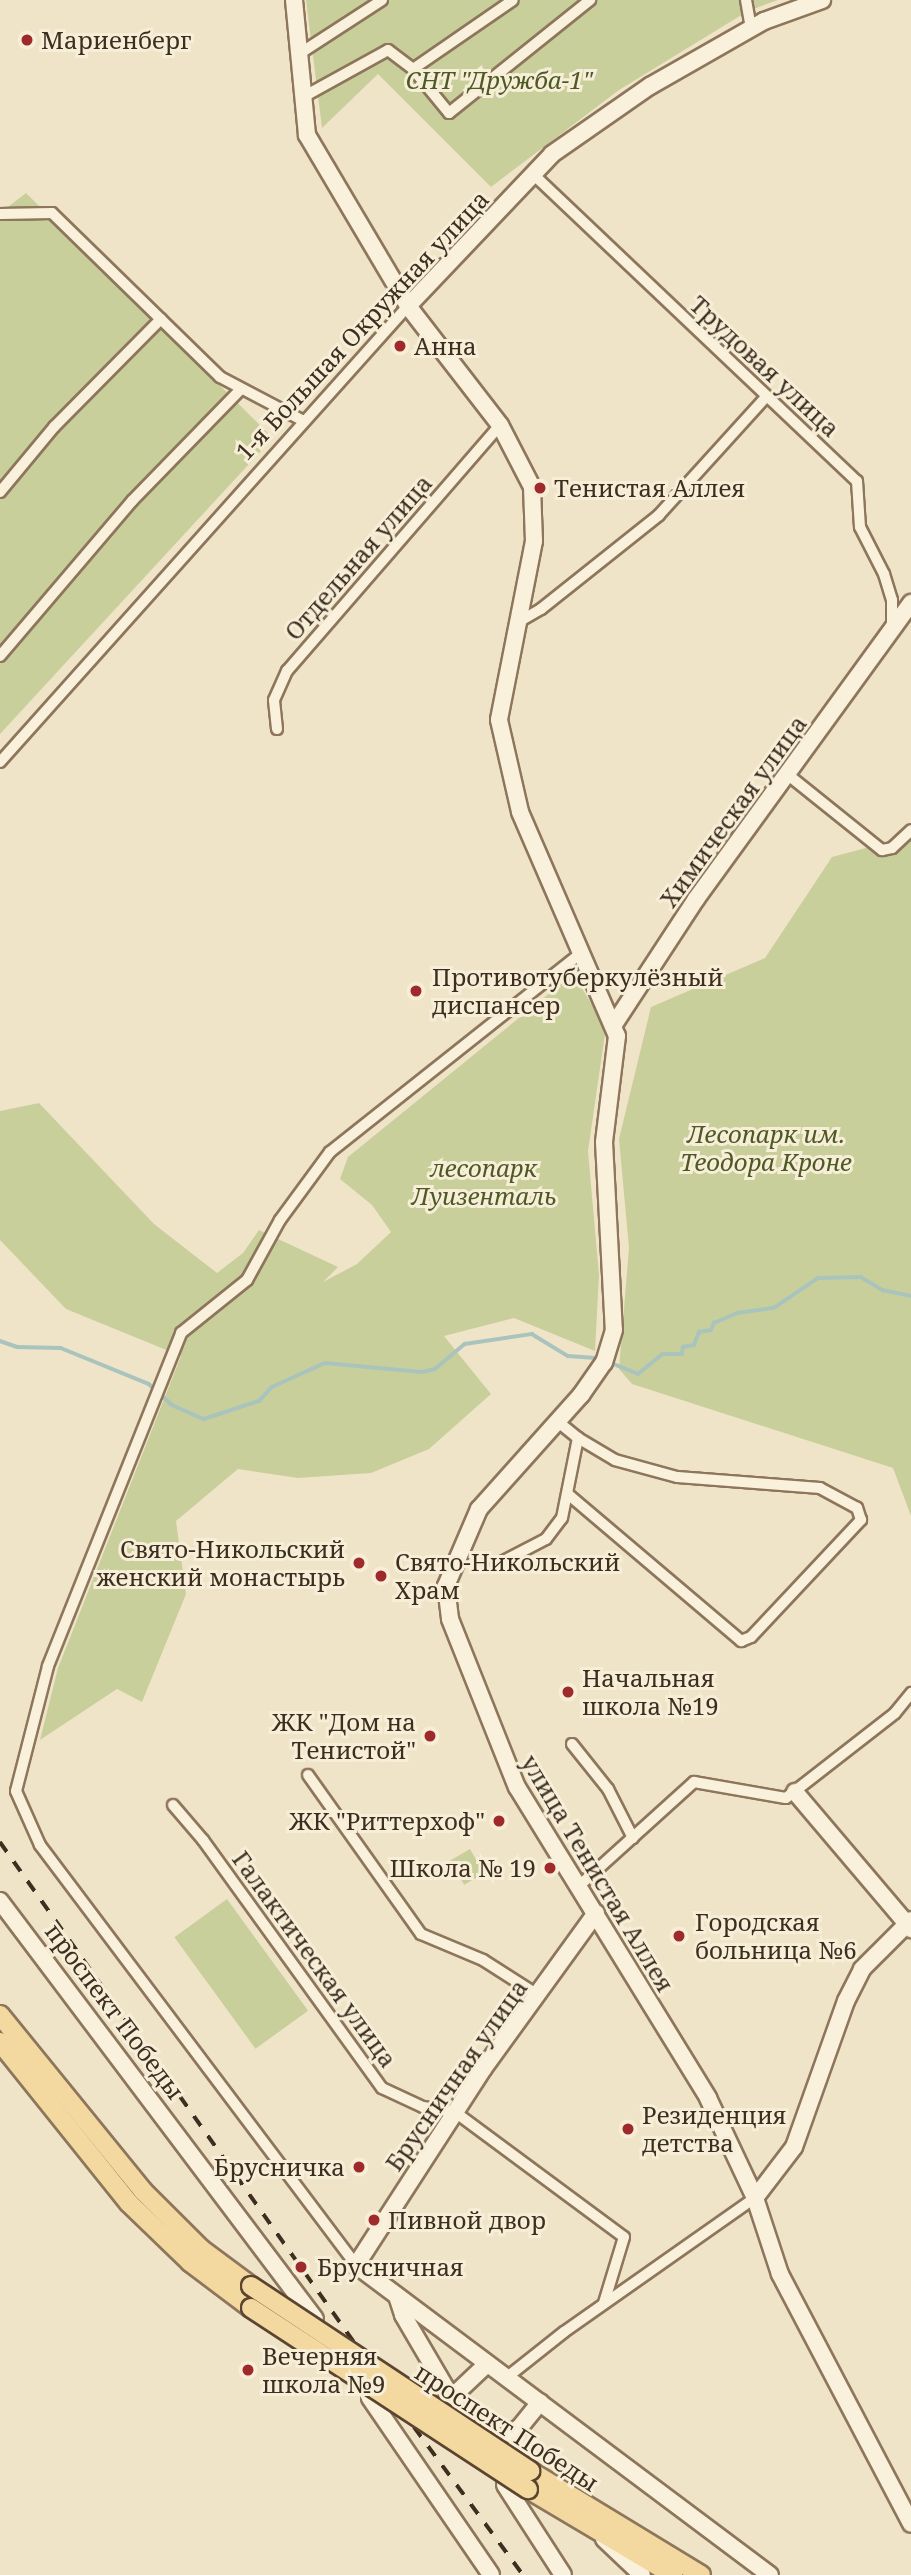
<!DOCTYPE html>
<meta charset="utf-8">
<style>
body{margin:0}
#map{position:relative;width:911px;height:2575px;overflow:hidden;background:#f0e4c8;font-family:"Noto Serif",serif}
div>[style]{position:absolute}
.green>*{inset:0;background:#c9cf9b;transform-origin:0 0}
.stream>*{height:3.5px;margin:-1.75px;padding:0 1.75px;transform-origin:1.75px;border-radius:1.75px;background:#a9c4bc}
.roads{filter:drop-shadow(2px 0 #8d765c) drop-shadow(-2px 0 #8d765c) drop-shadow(0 2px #8d765c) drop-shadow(0 -2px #8d765c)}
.street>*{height:10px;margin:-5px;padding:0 5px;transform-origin:5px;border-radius:5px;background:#faf1dc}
.secondary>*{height:16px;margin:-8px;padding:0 8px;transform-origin:8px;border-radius:8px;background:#faf1dc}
.primary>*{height:18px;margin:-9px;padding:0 9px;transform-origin:9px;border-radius:9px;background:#f3d9a0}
.rail>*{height:3.5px;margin-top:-1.75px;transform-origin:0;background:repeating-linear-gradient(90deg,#3d2e20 0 12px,transparent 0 24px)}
.bridges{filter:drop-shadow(2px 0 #5b4430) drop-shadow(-2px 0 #5b4430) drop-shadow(0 2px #5b4430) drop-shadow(0 -2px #5b4430)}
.primary-bridge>*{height:18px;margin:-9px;padding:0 9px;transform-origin:9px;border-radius:9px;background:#f3d9a0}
.dots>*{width:19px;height:19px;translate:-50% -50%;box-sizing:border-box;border:4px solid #f7eed8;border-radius:50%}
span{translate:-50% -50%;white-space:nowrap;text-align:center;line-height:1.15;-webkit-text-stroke:6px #f7eed8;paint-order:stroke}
.poi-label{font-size:24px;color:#3d2e20}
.left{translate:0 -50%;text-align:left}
.right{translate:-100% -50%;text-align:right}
.park-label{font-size:24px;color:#4d5a26;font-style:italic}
.street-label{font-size:24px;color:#3d2e20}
</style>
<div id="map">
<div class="green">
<div style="clip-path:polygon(306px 0,778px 0,748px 11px,619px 90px,491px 187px,378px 74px,322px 128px)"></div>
<div style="clip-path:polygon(26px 193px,273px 438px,0 734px,0 213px)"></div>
<div style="clip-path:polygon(911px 836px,911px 1516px,893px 1468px,632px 1384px,619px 1369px,629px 1248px,619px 1139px,651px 1007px,765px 958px,832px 857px)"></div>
<div style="clip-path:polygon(573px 974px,606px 1027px,588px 1151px,599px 1275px,595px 1351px,514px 1318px,444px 1336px,491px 1394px,429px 1449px,371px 1473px,298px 1478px,238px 1469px,176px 1521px,186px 1594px,142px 1702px,117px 1689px,40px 1740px,58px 1668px,181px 1356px,66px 1309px,0 1240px,0 1111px,39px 1103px,154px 1224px,217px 1273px,243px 1253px,259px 1230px,338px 1267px,323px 1282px,357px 1264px,391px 1232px,372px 1205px,340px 1179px,348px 1157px)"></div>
<div style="left:470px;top:1849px;width:28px;height:23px;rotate:60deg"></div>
<div style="left:227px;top:1899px;width:138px;height:65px;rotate:54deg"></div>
</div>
<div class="stream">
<div style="left:0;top:1341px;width:18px;rotate:19deg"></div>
<div style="left:17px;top:1347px;width:44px;rotate:1.3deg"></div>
<div style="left:61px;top:1348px;width:95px;rotate:22.2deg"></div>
<div style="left:149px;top:1384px;width:31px;rotate:42deg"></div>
<div style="left:172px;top:1405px;width:35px;rotate:24deg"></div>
<div style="left:204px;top:1419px;width:58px;rotate:-18.1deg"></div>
<div style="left:259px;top:1401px;width:19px;rotate:-47deg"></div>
<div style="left:272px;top:1387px;width:58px;rotate:-24.4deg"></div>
<div style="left:325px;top:1363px;width:97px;rotate:5.3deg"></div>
<div style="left:422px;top:1372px;width:13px;rotate:-13deg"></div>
<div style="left:435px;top:1369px;width:39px;rotate:-40deg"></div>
<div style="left:465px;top:1344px;width:68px;rotate:-8.5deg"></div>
<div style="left:532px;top:1334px;width:42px;rotate:31.4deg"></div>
<div style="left:568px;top:1356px;width:28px;rotate:4deg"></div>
<div style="left:609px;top:1362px;width:31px;rotate:22deg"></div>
<div style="left:638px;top:1374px;width:32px;rotate:-39deg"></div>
<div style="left:663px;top:1354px;width:19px"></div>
<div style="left:682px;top:1354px;width:7px;rotate:-82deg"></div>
<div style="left:683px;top:1347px;width:11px;rotate:-10deg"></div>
<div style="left:694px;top:1345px;width:14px;rotate:-69deg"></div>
<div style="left:699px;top:1332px;width:12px;rotate:-9deg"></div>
<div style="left:711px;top:1330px;width:8px;rotate:-67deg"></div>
<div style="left:714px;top:1323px;width:25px;rotate:-23deg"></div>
<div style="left:737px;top:1313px;width:37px;rotate:-8deg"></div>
<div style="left:774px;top:1308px;width:53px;rotate:-34.3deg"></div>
<div style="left:818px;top:1278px;width:43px;rotate:-1.3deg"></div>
<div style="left:861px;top:1277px;width:26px;rotate:31deg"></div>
<div style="left:883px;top:1290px;width:29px;rotate:12deg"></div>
</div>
<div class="roads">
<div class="street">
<div style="left:746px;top:0;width:29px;rotate:80deg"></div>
<div style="left:299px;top:54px;width:99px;rotate:-33deg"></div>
<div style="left:413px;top:69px;width:121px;rotate:-34.6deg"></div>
<div style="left:303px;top:97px;width:97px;rotate:-28.9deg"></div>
<div style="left:388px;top:50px;width:31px;rotate:37deg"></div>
<div style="left:413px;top:69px;width:57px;rotate:50.7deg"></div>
<div style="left:449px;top:113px;width:181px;rotate:-38.7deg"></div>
<div style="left:533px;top:174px;width:446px;rotate:43.5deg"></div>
<div style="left:857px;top:481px;width:46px;rotate:86.3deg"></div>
<div style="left:860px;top:527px;width:53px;rotate:62.9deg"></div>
<div style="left:884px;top:574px;width:27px;rotate:73deg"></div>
<div style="left:892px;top:600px;width:29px;rotate:90deg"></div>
<div style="left:0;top:214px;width:52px;rotate:-1.1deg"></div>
<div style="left:52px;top:213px;width:235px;rotate:44.3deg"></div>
<div style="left:220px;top:377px;width:93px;rotate:27.7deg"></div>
<div style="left:0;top:492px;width:85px;rotate:-50.3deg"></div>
<div style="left:54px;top:427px;width:152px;rotate:-45.3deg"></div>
<div style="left:515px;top:624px;width:30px;rotate:-30deg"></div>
<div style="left:541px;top:609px;width:151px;rotate:-38.5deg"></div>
<div style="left:659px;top:515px;width:159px;rotate:-47.8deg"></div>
<div style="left:0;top:656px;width:204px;rotate:-49.6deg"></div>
<div style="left:132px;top:501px;width:156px;rotate:-45.8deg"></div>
<div style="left:277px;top:729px;width:29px;rotate:-96deg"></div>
<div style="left:274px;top:700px;width:32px;rotate:-66deg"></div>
<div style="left:287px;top:671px;width:325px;rotate:-49.1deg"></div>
<div style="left:0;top:762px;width:612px;rotate:-48.18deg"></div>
<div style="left:787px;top:774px;width:122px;rotate:38.7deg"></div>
<div style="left:882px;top:850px;width:10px;rotate:-11deg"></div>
<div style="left:892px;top:848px;width:26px;rotate:-43deg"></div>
<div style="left:569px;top:1495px;width:226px;rotate:40.3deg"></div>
<div style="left:741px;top:1641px;width:11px;rotate:-22deg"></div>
<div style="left:751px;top:1637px;width:161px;rotate:-46.8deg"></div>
<div style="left:861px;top:1520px;width:13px;rotate:-108deg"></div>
<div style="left:857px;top:1508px;width:42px;rotate:-151.6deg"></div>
<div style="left:820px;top:1488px;width:143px;rotate:-175.6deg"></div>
<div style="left:677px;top:1477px;width:64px;rotate:-164.7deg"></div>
<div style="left:615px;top:1460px;width:43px;rotate:-149.3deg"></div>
<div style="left:496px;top:1565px;width:56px;rotate:-27.5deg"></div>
<div style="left:546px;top:1539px;width:26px;rotate:-53deg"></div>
<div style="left:562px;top:1518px;width:82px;rotate:-78.7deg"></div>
<div style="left:578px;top:1438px;width:27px;rotate:-141deg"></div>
<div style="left:572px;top:1744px;width:58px;rotate:51.3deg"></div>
<div style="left:608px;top:1789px;width:55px;rotate:63deg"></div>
<div style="left:308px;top:1775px;width:195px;rotate:54.6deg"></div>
<div style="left:421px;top:1934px;width:67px;rotate:22.8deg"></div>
<div style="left:483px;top:1960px;width:65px;rotate:32.5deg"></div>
<div style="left:173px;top:1805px;width:46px;rotate:49.4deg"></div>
<div style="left:203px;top:1840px;width:306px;rotate:54.2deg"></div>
<div style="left:382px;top:2088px;width:45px;rotate:24.9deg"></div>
<div style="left:423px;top:2107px;width:32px;rotate:9deg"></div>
<div style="left:455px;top:2112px;width:210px;rotate:36.5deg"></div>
<div style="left:624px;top:2237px;width:69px;rotate:106.9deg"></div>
<div style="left:580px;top:1885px;width:154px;rotate:-42.1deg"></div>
<div style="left:694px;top:1782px;width:93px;rotate:9.9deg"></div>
<div style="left:786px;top:1798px;width:138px;rotate:-37.9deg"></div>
<div style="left:895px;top:1713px;width:26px;rotate:-51deg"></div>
<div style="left:356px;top:2265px;width:526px;rotate:-126.96deg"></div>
<div style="left:40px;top:1845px;width:59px;rotate:-114deg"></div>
<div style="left:16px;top:1791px;width:129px;rotate:-75.6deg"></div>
<div style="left:48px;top:1666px;width:359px;rotate:-68.2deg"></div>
<div style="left:181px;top:1333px;width:85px;rotate:-38.8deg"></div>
<div style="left:247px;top:1280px;width:68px;rotate:-61.2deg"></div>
<div style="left:280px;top:1220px;width:84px;rotate:-53.7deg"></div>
<div style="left:330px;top:1152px;width:322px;rotate:-38.4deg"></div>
<div style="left:506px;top:2378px;width:74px;rotate:-38.4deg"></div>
<div style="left:564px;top:2332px;width:233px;rotate:-35.1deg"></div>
</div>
<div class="secondary">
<div style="left:294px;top:0;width:136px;rotate:84.5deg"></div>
<div style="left:307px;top:135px;width:199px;rotate:59.4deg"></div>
<div style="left:408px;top:306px;width:150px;rotate:52.3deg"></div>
<div style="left:500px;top:425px;width:70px;rotate:62.7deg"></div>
<div style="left:532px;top:487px;width:54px;rotate:87.9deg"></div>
<div style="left:534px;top:541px;width:182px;rotate:101.1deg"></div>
<div style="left:499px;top:720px;width:94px;rotate:77.1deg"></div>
<div style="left:520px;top:812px;width:244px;rotate:66.6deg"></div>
<div style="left:617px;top:1036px;width:107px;rotate:97deg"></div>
<div style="left:604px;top:1142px;width:188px;rotate:87deg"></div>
<div style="left:614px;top:1330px;width:34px;rotate:107deg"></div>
<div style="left:604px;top:1362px;width:40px;rotate:124.9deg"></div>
<div style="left:581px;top:1395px;width:153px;rotate:131.8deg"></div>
<div style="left:479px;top:1509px;width:84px;rotate:113.2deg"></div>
<div style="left:446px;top:1586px;width:33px;rotate:83deg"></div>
<div style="left:450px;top:1619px;width:181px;rotate:68.3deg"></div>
<div style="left:517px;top:1787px;width:365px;rotate:58.4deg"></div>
<div style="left:708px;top:2098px;width:110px;rotate:64.8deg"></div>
<div style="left:755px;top:2198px;width:80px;rotate:71.8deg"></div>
<div style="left:780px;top:2274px;width:282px;rotate:62.3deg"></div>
<div style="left:408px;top:306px;width:209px;rotate:-46.5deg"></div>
<div style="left:552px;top:154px;width:119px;rotate:-34.8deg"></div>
<div style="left:650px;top:86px;width:131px;rotate:-29.7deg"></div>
<div style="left:764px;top:21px;width:62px;rotate:-19.9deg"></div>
<div style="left:615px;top:1023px;width:148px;rotate:-56.8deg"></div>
<div style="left:696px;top:899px;width:366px;rotate:-54deg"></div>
<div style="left:795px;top:1792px;width:180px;rotate:49.7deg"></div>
<div style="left:0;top:1901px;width:523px;rotate:53deg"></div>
<div style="left:596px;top:1913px;width:193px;rotate:125.9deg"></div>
<div style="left:483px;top:2069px;width:234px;rotate:122.9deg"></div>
<div style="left:356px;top:2265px;width:517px;rotate:36.83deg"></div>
<div style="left:755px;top:2198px;width:64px;rotate:-52.6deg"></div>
<div style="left:794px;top:2147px;width:155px;rotate:-70.4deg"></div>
<div style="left:846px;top:2001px;width:36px;rotate:-63deg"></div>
<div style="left:862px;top:1969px;width:69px;rotate:-45deg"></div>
<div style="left:397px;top:2296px;width:20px;rotate:72deg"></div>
<div style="left:403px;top:2315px;width:115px;rotate:59.6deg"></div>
<div style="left:370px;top:2398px;width:214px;rotate:55.6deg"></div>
<div style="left:451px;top:2398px;width:50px;rotate:-43.4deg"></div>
<div style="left:501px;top:2440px;width:23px;rotate:-34deg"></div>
<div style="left:520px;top:2427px;width:32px;rotate:-51deg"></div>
<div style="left:505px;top:2485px;width:107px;rotate:57.2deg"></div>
<div style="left:604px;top:2539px;width:52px;rotate:43.5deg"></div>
</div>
<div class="primary">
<div style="left:0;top:2015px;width:227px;rotate:50.9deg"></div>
<div style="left:143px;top:2191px;width:82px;rotate:45deg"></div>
<div style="left:201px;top:2249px;width:62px;rotate:36.5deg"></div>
<div style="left:0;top:2042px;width:206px;rotate:51.3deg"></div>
<div style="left:129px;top:2203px;width:85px;rotate:44deg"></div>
<div style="left:190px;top:2262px;width:76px;rotate:37deg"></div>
<div style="left:530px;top:2471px;width:200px;rotate:31.3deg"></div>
<div style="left:528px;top:2489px;width:169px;rotate:30.7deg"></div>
</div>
</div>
<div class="rail">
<div style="left:0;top:1842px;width:616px;rotate:54.71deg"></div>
<div style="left:414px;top:2427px;width:184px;rotate:53.6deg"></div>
</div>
<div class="bridges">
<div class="primary-bridge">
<div style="left:251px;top:2286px;width:335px;rotate:33.5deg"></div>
<div style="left:251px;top:2308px;width:331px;rotate:33.2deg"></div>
</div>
</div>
<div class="dots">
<div style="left:27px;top:40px;background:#9e2a2b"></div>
<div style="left:400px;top:346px;background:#9e2a2b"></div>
<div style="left:540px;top:488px;background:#9e2a2b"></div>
<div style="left:416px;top:991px;background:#9e2a2b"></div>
<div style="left:359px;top:1563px;background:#9e2a2b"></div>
<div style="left:381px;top:1576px;background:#9e2a2b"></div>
<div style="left:568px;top:1692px;background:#9e2a2b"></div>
<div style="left:430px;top:1736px;background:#9e2a2b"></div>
<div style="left:499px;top:1821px;background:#9e2a2b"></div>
<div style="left:550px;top:1868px;background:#9e2a2b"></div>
<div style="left:679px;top:1936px;background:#9e2a2b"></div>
<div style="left:628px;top:2129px;background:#9e2a2b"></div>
<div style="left:359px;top:2167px;background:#9e2a2b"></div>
<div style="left:374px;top:2220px;background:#9e2a2b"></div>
<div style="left:301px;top:2267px;background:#9e2a2b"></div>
<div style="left:248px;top:2370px;background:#9e2a2b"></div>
</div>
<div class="poi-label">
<span class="left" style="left:41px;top:40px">Мариенберг</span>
<span class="left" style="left:414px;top:346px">Анна</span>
<span class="left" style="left:554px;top:488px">Тенистая Аллея</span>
<span class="left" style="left:432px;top:991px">Противотуберкулёзный<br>диспансер</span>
<span class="right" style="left:345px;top:1563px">Свято-Никольский<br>женский монастырь</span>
<span class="left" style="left:395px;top:1576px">Свято-Никольский<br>Храм</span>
<span class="left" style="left:582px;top:1692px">Начальная<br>школа №19</span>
<span class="right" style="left:416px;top:1736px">ЖК "Дом на<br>Тенистой"</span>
<span class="right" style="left:485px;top:1821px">ЖК "Риттерхоф"</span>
<span class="right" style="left:536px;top:1868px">Школа № 19</span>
<span class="left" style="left:695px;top:1936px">Городская<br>больница №6</span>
<span class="left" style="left:642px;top:2129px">Резиденция<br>детства</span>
<span class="right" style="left:345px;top:2167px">Брусничка</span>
<span class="left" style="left:388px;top:2220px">Пивной двор</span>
<span class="left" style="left:317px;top:2267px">Брусничная</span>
<span class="left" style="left:262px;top:2370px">Вечерняя<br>школа №9</span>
</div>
<div class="park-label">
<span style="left:499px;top:80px">СНТ "Дружба-1"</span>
<span style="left:766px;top:1148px">Лесопарк им.<br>Теодора Кроне</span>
<span style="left:484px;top:1182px">лесопарк<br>Луизенталь</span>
</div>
<div class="street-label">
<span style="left:362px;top:325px;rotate:-47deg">1-я Большая Окружная улица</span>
<span style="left:765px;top:366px;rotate:43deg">Трудовая улица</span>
<span style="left:358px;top:557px;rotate:-49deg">Отдельная улица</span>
<span style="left:733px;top:811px;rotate:-54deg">Химическая улица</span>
<span style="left:598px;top:1873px;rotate:59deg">улица Тенистая Аллея</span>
<span style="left:315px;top:1959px;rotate:54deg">Галактическая улица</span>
<span style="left:115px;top:2011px;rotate:53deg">проспект Победы</span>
<span style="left:456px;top:2075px;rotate:-55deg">Брусничная улица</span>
<span style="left:507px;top:2427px;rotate:33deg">проспект Победы</span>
</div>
</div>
